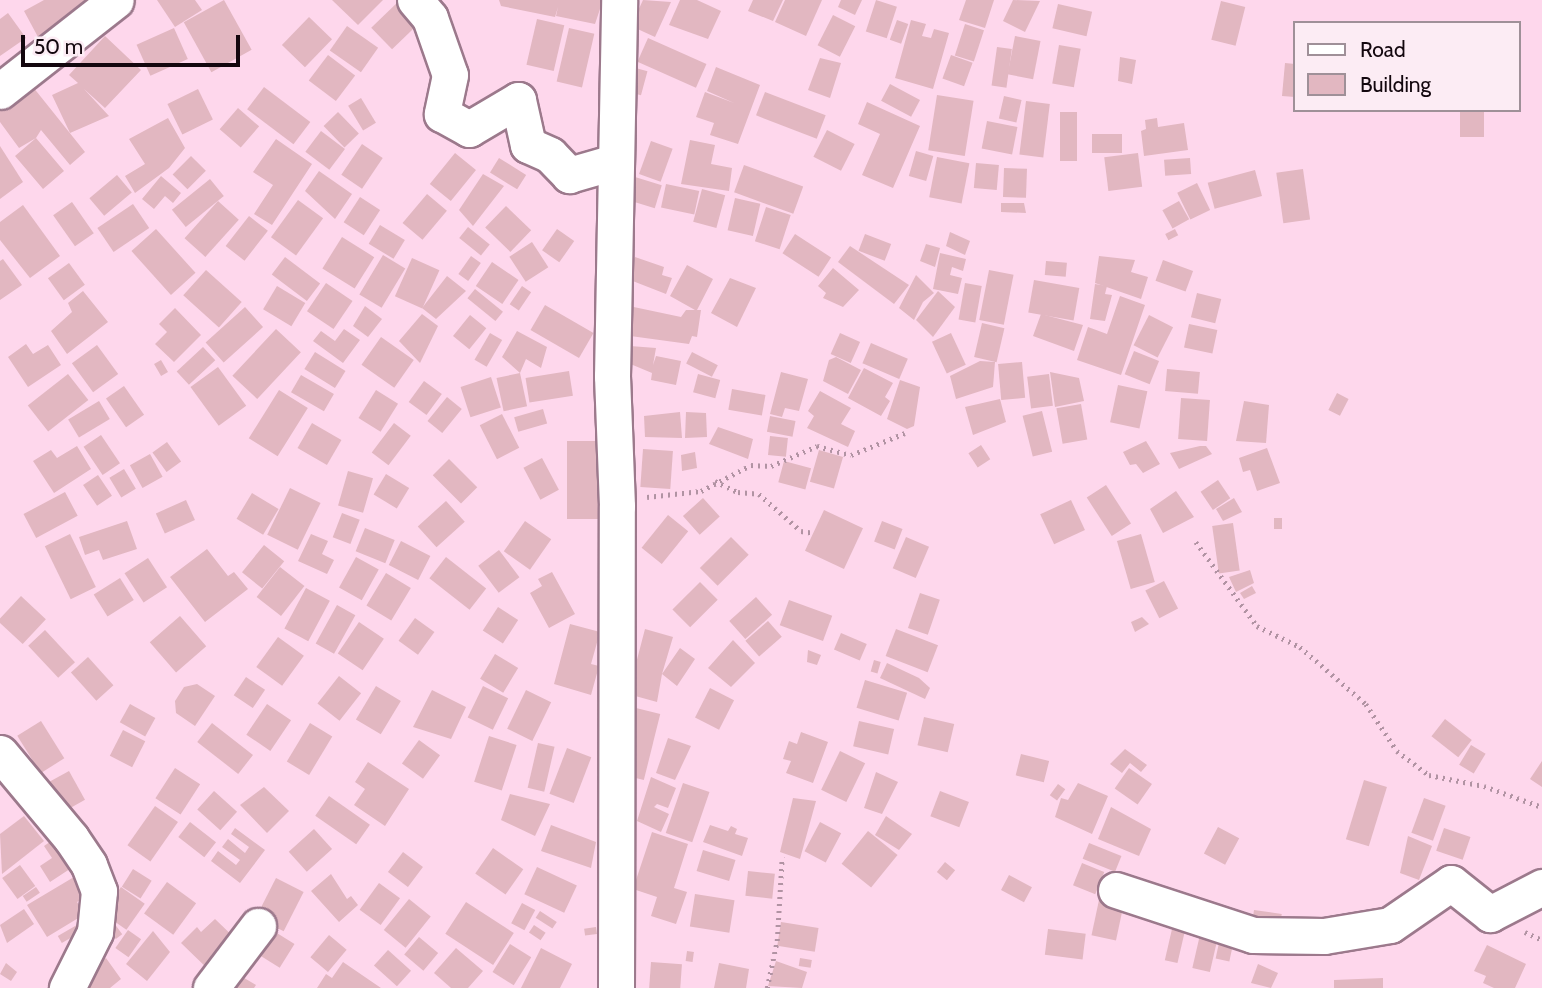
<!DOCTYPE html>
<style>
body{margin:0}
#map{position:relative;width:1542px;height:988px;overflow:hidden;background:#fed7ec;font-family:Cabin,sans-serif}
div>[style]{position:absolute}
.building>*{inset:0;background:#e2b7c1;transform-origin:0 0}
.path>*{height:4.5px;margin-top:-2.25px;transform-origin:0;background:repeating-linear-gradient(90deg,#b193a3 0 2px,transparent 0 7px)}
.roads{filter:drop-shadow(2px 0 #9c798c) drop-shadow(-2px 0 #9c798c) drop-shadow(0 2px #9c798c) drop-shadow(0 -2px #9c798c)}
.minor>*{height:35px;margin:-17.5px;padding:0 17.5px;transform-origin:17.5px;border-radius:17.5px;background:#fff}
span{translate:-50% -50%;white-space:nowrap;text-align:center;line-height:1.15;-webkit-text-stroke:7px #fcecf4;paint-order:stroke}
.legend{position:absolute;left:1293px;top:21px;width:228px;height:91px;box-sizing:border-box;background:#fcecf4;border:2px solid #9f9098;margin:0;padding:9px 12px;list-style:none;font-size:21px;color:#13070e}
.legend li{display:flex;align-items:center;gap:14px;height:35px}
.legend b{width:35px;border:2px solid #9f9098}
.scale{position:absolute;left:21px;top:35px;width:219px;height:32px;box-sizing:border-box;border:4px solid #13070e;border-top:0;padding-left:9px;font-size:21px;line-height:24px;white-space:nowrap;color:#13070e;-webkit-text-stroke:5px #fcecf4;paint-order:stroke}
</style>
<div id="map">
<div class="building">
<div style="clip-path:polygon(44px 0,99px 0,38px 37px,24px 11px)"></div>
<div style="clip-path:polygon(157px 0,195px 0,202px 10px,175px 27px)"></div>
<div style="left:224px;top:0;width:57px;height:46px;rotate:61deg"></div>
<div style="clip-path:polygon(332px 0,383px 0,358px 25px)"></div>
<div style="left:400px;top:0;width:30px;height:40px;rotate:46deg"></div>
<div style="clip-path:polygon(499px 0,603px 0,595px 24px,556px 16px,558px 7px,555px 17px,501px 6px)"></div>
<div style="clip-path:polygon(643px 0,671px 2px,655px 37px,631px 26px)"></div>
<div style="clip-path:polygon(680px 0,697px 0,721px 11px,708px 39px,669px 25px)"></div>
<div style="clip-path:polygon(753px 0,783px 0,773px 21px,748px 11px)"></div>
<div style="clip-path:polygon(785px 0,822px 0,806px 36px,775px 22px)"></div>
<div style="clip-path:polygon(841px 0,862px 0,855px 15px,838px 7px)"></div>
<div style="left:876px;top:0;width:22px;height:33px;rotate:18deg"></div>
<div style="clip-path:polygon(966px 0,994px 0,985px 28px,959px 20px)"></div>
<div style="clip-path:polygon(1013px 0,1040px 1px,1025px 32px,1003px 21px)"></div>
<div style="left:1221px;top:1px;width:25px;height:40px;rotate:14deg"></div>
<div style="left:1058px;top:4px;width:35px;height:25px;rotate:13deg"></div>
<div style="clip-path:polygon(8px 13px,26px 38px,0 56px,0 19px)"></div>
<div style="left:833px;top:15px;width:25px;height:34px;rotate:27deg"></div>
<div style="left:309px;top:17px;width:32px;height:39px;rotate:44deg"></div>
<div style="left:537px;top:19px;width:28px;height:47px;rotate:13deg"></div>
<div style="left:897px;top:20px;width:12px;height:21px;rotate:20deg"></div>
<div style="clip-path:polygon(911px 20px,926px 24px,922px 36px,931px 38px,934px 29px,949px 33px,933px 89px,895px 78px)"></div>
<div style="left:965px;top:24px;width:20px;height:33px;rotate:18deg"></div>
<div style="left:347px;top:26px;width:38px;height:30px;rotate:35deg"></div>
<div style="left:174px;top:28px;width:34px;height:41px;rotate:66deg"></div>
<div style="left:569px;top:28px;width:26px;height:55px;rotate:13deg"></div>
<div style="clip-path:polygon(105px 36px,141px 70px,105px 108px,84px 89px,109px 116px,70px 133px,52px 95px,78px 83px,69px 75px)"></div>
<div style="left:1015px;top:36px;width:26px;height:39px;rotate:11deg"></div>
<div style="left:648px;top:38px;width:64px;height:26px;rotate:24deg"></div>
<div style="left:1059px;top:45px;width:22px;height:39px;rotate:10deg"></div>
<div style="left:997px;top:47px;width:15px;height:39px;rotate:8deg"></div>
<div style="left:328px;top:55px;width:34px;height:32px;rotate:37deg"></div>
<div style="left:951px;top:55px;width:23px;height:25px;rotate:20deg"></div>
<div style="clip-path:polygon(1120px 57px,1136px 60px,1132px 84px,1118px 81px)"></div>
<div style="clip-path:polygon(820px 58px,841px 63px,830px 98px,808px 90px)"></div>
<div style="clip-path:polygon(1285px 63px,1295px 64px,1295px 97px,1282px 96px)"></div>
<div style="left:632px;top:67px;width:16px;height:25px;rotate:15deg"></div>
<div style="clip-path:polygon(716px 67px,760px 85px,738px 144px,710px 135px,714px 123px,696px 117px,705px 92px,734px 103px,707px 91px)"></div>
<div style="left:890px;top:84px;width:34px;height:19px;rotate:28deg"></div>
<div style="clip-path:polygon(33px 87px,85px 152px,70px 165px,41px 130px,36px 138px,64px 171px,43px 189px,15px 156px,36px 138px,19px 148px,0 122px,0 106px)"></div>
<div style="left:264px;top:87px;width:58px;height:28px;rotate:37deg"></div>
<div style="left:198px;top:89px;width:34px;height:34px;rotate:64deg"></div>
<div style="left:765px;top:92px;width:65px;height:25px;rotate:21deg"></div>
<div style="left:937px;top:95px;width:37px;height:56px;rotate:9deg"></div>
<div style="left:1004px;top:96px;width:18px;height:23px;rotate:13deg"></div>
<div style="left:361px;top:98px;width:29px;height:15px;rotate:59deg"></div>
<div style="left:1026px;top:101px;width:24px;height:54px;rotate:7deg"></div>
<div style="clip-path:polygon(867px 102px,920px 126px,893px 188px,862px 175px,880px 134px,858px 124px)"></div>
<div style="left:238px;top:108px;width:28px;height:28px;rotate:41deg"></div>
<div style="left:1460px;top:110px;width:24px;height:27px"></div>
<div style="left:338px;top:112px;width:30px;height:20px;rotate:46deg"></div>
<div style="left:1060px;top:112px;width:17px;height:49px"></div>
<div style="clip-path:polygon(168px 118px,185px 148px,169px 168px,135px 193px,125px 176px,145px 164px,129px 139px)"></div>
<div style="clip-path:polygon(1157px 118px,1158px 127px,1184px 123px,1188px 150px,1144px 156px,1141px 131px,1146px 129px,1145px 120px)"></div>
<div style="left:987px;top:121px;width:31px;height:28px;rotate:11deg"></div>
<div style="left:827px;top:130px;width:31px;height:30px;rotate:27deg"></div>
<div style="left:321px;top:131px;width:30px;height:26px;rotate:37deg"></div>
<div style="left:1122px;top:134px;width:19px;height:30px;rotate:90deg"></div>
<div style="clip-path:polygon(276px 139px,312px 164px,272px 225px,254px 214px,273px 185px,253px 172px)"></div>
<div style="clip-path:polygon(690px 140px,715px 145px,711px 164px,732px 168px,729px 191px,681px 184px)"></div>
<div style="left:651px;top:141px;width:23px;height:35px;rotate:20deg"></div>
<div style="left:362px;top:144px;width:25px;height:37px;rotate:34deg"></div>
<div style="clip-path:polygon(0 146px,23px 182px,0 199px)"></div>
<div style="left:916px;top:151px;width:18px;height:26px;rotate:16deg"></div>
<div style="left:455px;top:153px;width:27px;height:40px;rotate:39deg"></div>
<div style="left:1138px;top:153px;width:34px;height:34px;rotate:83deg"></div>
<div style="left:191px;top:156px;width:21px;height:26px;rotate:45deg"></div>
<div style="left:937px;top:157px;width:33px;height:41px;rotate:11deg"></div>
<div style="left:499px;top:158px;width:32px;height:17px;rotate:32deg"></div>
<div style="left:1190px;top:158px;width:16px;height:26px;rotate:86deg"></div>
<div style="left:976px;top:163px;width:23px;height:25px;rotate:5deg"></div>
<div style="left:744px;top:165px;width:63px;height:29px;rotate:20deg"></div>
<div style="left:1004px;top:168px;width:23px;height:29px;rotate:2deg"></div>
<div style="left:1303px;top:169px;width:51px;height:27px;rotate:82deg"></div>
<div style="left:1255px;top:170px;width:27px;height:49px;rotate:75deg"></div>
<div style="clip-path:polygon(319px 171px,352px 194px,335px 219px,305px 191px)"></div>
<div style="clip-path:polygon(483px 174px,504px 186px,473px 226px,459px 210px)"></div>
<div style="left:117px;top:175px;width:23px;height:36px;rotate:50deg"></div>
<div style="clip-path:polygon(161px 176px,181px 193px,173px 203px,165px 196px,154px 209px,142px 199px)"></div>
<div style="left:635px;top:177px;width:28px;height:24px;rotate:17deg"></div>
<div style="left:210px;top:179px;width:22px;height:49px;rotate:51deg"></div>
<div style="left:1197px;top:183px;width:30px;height:22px;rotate:64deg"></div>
<div style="left:666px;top:184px;width:34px;height:24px;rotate:12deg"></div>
<div style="left:702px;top:189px;width:24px;height:34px;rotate:15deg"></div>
<div style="left:427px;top:194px;width:26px;height:38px;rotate:40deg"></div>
<div style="left:360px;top:197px;width:24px;height:30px;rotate:33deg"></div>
<div style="left:735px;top:198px;width:26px;height:33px;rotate:13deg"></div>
<div style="left:298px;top:200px;width:31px;height:46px;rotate:36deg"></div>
<div style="left:218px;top:201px;width:28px;height:50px;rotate:42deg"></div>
<div style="left:1179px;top:201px;width:21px;height:19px;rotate:61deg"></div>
<div style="left:72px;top:202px;width:38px;height:23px;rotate:55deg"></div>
<div style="clip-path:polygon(1001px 203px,1024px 203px,1026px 213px,1001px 212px)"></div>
<div style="left:133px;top:204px;width:29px;height:43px;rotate:56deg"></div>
<div style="clip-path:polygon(23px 205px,60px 256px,30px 278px,0 240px,0 222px)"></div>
<div style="left:506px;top:206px;width:35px;height:30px;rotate:44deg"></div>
<div style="left:766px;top:207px;width:26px;height:36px;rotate:18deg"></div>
<div style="left:249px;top:216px;width:24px;height:38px;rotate:38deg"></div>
<div style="left:380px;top:225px;width:29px;height:22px;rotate:31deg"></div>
<div style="left:468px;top:227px;width:28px;height:14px;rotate:39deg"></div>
<div style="left:156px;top:229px;width:59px;height:33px;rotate:48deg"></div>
<div style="left:557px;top:229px;width:21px;height:26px;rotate:35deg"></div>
<div style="left:1175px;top:229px;width:7px;height:11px;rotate:63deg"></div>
<div style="clip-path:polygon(950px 232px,970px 241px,965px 255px,946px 246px)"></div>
<div style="left:795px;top:234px;width:43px;height:23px;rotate:33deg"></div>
<div style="left:865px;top:234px;width:28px;height:18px;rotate:21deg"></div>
<div style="left:342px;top:237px;width:38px;height:37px;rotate:32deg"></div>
<div style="left:532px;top:242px;width:30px;height:27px;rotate:57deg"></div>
<div style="clip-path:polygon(926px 244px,940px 248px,935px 267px,920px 261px)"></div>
<div style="clip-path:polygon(850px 246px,909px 285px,894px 304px,838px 262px)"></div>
<div style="clip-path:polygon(940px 253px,966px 259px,963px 271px,952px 267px,950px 275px,962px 278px,958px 294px,933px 289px)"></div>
<div style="left:383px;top:255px;width:26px;height:46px;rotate:31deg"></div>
<div style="left:471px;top:256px;width:12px;height:22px;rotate:35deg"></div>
<div style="clip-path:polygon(1099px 256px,1135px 260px,1131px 272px,1148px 277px,1141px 299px,1095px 283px)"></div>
<div style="left:285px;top:257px;width:44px;height:22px;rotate:37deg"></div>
<div style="clip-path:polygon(635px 257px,664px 267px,662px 275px,672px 278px,666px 294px,625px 278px)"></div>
<div style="left:412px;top:258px;width:30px;height:42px;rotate:24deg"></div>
<div style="clip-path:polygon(3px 259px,22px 285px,0 300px,0 261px)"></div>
<div style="left:1163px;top:260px;width:32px;height:22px;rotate:20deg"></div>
<div style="left:1046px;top:261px;width:21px;height:14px;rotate:5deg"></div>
<div style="left:492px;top:262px;width:32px;height:29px;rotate:34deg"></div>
<div style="left:69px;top:263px;width:27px;height:26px;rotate:54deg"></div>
<div style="clip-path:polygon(687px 265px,713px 279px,697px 310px,701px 310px,697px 337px,692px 336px,689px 344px,623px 335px,629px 306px,681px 317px,686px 310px,695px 310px,670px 296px)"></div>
<div style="clip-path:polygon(833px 268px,859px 290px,843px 307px,823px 298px,826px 293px,818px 286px)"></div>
<div style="left:206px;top:270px;width:48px;height:34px;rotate:42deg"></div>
<div style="left:989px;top:270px;width:25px;height:51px;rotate:11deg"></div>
<div style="clip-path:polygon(916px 275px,934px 293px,923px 302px,914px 320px,899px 308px)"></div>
<div style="clip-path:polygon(447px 276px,466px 291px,436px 319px,422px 308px)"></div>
<div style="clip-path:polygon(730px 278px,756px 288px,737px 327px,711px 313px)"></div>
<div style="left:1034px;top:280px;width:46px;height:33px;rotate:10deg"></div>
<div style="left:326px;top:283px;width:32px;height:34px;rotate:34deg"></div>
<div style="left:965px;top:283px;width:17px;height:37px;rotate:10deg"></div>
<div style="clip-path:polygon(1095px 284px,1107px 286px,1105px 294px,1112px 295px,1105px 321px,1090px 319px)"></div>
<div style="left:277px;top:286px;width:33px;height:27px;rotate:31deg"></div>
<div style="left:522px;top:286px;width:11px;height:22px;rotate:34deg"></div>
<div style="left:475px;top:289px;width:36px;height:12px;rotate:39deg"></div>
<div style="clip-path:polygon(83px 291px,108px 322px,67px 354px,51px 331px,72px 312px,68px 303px)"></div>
<div style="clip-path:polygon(938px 291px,955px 307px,933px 337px,916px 320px)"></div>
<div style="left:1197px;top:293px;width:25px;height:25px;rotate:14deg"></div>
<div style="clip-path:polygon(1120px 296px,1145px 305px,1121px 375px,1077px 360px,1088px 327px,1107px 334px)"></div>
<div style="left:545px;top:305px;width:56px;height:29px;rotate:30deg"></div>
<div style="clip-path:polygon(365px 306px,382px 319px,368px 337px,353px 326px)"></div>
<div style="left:245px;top:307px;width:27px;height:53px;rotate:48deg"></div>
<div style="clip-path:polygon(175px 308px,201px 335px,174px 362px,155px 344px,167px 332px,159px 324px)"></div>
<div style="clip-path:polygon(422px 314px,438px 326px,420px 363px,399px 341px)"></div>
<div style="clip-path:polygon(1041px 314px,1083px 325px,1074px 351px,1033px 336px)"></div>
<div style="left:470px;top:315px;width:21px;height:27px;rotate:39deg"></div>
<div style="left:1149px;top:315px;width:27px;height:34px;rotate:27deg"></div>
<div style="left:982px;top:323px;width:23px;height:35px;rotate:13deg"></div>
<div style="left:1189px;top:324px;width:29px;height:24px;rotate:12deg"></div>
<div style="left:276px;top:329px;width:34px;height:64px;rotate:43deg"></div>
<div style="clip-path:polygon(344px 329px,360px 340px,343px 363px,313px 341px,321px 331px,335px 341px)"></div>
<div style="clip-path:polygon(517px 331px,547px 347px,541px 368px,526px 359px,520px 373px,502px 357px)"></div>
<div style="left:490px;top:333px;width:14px;height:31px;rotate:30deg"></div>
<div style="left:840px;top:333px;width:22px;height:23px;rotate:24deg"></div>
<div style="left:951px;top:333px;width:35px;height:21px;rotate:65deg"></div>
<div style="left:381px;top:337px;width:40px;height:34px;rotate:35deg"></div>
<div style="left:871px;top:343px;width:40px;height:22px;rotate:23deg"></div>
<div style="clip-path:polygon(26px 344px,33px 354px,48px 345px,61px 365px,28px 387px,8px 357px)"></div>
<div style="left:97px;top:345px;width:36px;height:31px;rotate:54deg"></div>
<div style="clip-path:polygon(630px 346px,656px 348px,653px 365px,656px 356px,681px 361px,676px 385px,651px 380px,652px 373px,628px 363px)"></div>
<div style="left:203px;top:347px;width:18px;height:36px;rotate:47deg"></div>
<div style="left:1134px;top:351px;width:27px;height:25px;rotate:22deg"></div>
<div style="left:315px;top:352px;width:36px;height:20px;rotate:32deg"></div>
<div style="left:692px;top:352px;width:29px;height:13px;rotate:27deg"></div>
<div style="clip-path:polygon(836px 357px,861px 370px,848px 394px,823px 381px,829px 360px)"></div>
<div style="left:161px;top:360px;width:14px;height:8px;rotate:60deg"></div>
<div style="clip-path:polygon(980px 361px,995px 362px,993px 387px,956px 399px,950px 376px)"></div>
<div style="left:1022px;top:362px;width:36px;height:24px;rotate:85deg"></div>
<div style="left:218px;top:367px;width:48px;height:34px;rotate:54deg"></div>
<div style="clip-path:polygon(864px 368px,893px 383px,885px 397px,890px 401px,881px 416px,848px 398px)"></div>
<div style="left:1167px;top:369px;width:33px;height:22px;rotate:5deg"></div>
<div style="left:569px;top:371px;width:25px;height:44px;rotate:81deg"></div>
<div style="clip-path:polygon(781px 372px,808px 379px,799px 411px,785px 408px,782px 417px,770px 414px)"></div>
<div style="clip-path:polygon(1050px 372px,1079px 378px,1084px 401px,1055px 407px)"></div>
<div style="left:520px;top:373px;width:34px;height:24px;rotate:78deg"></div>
<div style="left:68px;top:374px;width:33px;height:51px;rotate:52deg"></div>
<div style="left:698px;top:374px;width:23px;height:19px;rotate:15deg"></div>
<div style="left:1049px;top:374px;width:32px;height:22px;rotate:83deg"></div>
<div style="left:301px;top:375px;width:38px;height:20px;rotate:30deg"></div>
<div style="left:491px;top:377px;width:32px;height:32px;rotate:72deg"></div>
<div style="clip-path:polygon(900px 380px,920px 387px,914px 426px,907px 429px,887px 419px)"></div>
<div style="left:424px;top:381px;width:22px;height:26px;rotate:36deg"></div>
<div style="left:1118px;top:385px;width:30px;height:38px;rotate:12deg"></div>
<div style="left:124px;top:386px;width:35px;height:22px;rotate:55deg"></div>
<div style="left:732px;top:389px;width:34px;height:21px;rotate:10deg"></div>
<div style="left:279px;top:390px;width:34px;height:57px;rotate:32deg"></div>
<div style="left:376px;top:390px;width:26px;height:33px;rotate:32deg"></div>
<div style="clip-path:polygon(820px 391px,851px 408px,841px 424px,855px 431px,848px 447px,807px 428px,814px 416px,808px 411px)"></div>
<div style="left:1337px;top:393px;width:13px;height:19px;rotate:27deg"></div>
<div style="left:447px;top:397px;width:19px;height:31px;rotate:39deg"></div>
<div style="left:1181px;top:398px;width:29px;height:41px;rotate:4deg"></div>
<div style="clip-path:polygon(1000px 399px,1006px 422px,973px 435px,965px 407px)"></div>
<div style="left:99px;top:401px;width:21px;height:36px;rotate:59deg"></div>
<div style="clip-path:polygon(1244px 401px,1269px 405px,1266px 443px,1236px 441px)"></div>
<div style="left:1081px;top:404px;width:36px;height:25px;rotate:80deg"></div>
<div style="left:543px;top:409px;width:15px;height:30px;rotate:74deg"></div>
<div style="left:1042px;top:411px;width:42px;height:20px;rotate:76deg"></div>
<div style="clip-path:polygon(680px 412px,682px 438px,645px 437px,644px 416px)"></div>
<div style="clip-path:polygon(686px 412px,706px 413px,707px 437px,685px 438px)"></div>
<div style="left:502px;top:414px;width:38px;height:25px;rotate:63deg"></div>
<div style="left:770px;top:416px;width:26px;height:16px;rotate:11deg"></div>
<div style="left:312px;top:423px;width:34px;height:29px;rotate:30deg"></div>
<div style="left:394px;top:423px;width:21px;height:37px;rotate:37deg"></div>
<div style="clip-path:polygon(718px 427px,753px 439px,748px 459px,709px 444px)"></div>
<div style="left:101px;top:435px;width:34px;height:21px;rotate:56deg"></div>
<div style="left:770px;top:436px;width:18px;height:19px;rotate:6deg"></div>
<div style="left:567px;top:441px;width:33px;height:78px"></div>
<div style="clip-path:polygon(1146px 441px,1160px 464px,1143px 473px,1136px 464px,1130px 465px,1123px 452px)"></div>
<div style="left:167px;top:442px;width:24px;height:18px;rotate:54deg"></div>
<div style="left:981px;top:445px;width:17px;height:15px;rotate:57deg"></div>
<div style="clip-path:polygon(77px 446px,91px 469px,54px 493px,33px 461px,51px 450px,57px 458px)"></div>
<div style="clip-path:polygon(1200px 446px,1206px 446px,1212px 454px,1179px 469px,1170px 453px)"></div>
<div style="clip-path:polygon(1267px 448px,1280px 483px,1257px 491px,1250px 470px,1243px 472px,1239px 458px)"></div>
<div style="left:643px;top:449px;width:30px;height:38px;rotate:4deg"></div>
<div style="left:819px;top:450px;width:25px;height:33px;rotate:16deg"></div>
<div style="clip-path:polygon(695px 452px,697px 468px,682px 471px,681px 455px)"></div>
<div style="left:150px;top:454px;width:26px;height:23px;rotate:61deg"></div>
<div style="left:542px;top:458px;width:36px;height:21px;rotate:62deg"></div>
<div style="left:449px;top:459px;width:40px;height:23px;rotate:45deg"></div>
<div style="left:784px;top:461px;width:28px;height:22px;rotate:15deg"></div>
<div style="left:124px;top:469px;width:23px;height:17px;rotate:59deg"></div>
<div style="left:348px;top:471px;width:26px;height:36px;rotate:16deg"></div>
<div style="left:386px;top:474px;width:27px;height:24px;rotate:31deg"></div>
<div style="left:98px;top:475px;width:25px;height:18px;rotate:56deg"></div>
<div style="left:1218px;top:480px;width:22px;height:21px;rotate:56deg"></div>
<div style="left:1106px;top:485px;width:46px;height:23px;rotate:57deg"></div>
<div style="left:290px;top:488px;width:34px;height:52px;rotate:26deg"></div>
<div style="clip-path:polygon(1176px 491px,1194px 517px,1163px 533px,1150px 509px)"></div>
<div style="left:65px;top:492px;width:27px;height:47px;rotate:62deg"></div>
<div style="left:252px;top:493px;width:31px;height:30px;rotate:31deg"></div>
<div style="left:703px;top:498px;width:25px;height:27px;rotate:48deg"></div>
<div style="clip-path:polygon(1234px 498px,1242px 512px,1223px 521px,1216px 509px)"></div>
<div style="left:186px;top:500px;width:22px;height:33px;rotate:66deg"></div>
<div style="left:1071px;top:500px;width:33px;height:34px;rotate:65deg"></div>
<div style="left:446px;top:501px;width:28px;height:38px;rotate:48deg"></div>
<div style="left:824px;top:510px;width:43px;height:45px;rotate:25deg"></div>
<div style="left:342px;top:513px;width:19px;height:26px;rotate:21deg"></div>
<div style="left:668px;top:515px;width:26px;height:42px;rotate:39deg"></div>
<div style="left:1282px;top:518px;width:11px;height:8px;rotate:90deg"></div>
<div style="clip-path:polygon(127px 521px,137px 549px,103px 560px,99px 550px,85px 555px,79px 537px)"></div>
<div style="left:525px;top:521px;width:32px;height:37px;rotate:35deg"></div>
<div style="left:882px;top:521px;width:22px;height:22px;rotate:21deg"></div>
<div style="left:1233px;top:523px;width:48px;height:21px;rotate:82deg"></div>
<div style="left:365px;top:528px;width:32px;height:25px;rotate:22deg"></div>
<div style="left:70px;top:534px;width:59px;height:28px;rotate:64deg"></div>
<div style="clip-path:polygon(311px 534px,328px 541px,322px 554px,334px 560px,327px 574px,298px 561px)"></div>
<div style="left:1141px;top:534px;width:50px;height:25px;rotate:74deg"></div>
<div style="left:731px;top:537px;width:25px;height:44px;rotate:45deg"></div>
<div style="left:906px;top:537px;width:25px;height:34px;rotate:23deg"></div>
<div style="left:401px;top:541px;width:33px;height:27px;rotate:27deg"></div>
<div style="left:264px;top:545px;width:26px;height:35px;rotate:39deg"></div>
<div style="clip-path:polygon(207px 549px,228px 576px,234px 572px,248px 589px,205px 622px,170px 577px)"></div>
<div style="left:499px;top:550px;width:34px;height:26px;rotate:53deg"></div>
<div style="left:356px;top:557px;width:26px;height:35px;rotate:29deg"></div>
<div style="left:446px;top:557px;width:51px;height:27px;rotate:38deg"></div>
<div style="left:148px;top:558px;width:35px;height:28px;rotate:57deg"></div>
<div style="left:280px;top:567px;width:31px;height:38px;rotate:38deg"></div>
<div style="clip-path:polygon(1250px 570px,1254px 583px,1236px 592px,1229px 577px)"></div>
<div style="clip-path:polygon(552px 572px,575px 614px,549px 628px,530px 593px,542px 586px,538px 579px)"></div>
<div style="left:386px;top:573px;width:29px;height:38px;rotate:31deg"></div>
<div style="left:120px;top:578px;width:26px;height:31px;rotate:58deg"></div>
<div style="left:1164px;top:581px;width:31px;height:21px;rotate:63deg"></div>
<div style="left:700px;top:582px;width:25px;height:39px;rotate:45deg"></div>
<div style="clip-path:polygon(1252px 586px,1256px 593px,1244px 599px,1240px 593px)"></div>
<div style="left:306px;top:588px;width:27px;height:46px;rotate:28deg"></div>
<div style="left:920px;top:593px;width:21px;height:37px;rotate:19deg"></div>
<div style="left:21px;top:596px;width:34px;height:34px;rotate:43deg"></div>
<div style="left:756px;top:597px;width:24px;height:36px;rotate:48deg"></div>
<div style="left:789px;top:600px;width:46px;height:27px;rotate:20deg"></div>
<div style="left:337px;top:605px;width:21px;height:44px;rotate:29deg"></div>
<div style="left:498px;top:607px;width:24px;height:28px;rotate:33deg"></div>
<div style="left:180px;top:616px;width:40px;height:40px;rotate:49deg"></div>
<div style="clip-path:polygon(1142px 617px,1149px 624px,1135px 632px,1131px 622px)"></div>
<div style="left:415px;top:618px;width:24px;height:28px;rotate:36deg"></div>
<div style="left:768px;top:621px;width:21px;height:30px;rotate:49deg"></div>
<div style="left:359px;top:622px;width:30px;height:38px;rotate:34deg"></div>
<div style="clip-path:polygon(570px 624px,600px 632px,591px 664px,599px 666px,591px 695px,554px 684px)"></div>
<div style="clip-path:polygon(645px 629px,673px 637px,662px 674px,680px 648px,695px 659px,677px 686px,662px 674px,657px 702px,628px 694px)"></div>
<div style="left:896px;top:629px;width:45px;height:29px;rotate:21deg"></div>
<div style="left:45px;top:630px;width:44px;height:23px;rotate:47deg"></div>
<div style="left:841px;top:633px;width:28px;height:18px;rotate:23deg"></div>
<div style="left:278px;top:637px;width:32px;height:37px;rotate:36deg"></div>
<div style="clip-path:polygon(733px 640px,755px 663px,731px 687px,708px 668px)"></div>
<div style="clip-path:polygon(808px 650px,821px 655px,817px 665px,807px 662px)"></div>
<div style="left:495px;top:654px;width:27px;height:29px;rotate:31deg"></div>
<div style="left:88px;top:657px;width:38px;height:23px;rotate:48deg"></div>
<div style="left:874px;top:660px;width:7px;height:12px;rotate:16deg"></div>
<div style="clip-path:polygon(887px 663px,919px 678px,930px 688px,925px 699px,880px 678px)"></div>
<div style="left:339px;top:676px;width:28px;height:35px;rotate:38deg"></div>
<div style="left:246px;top:677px;width:23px;height:22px;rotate:34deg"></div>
<div style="left:865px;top:680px;width:44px;height:29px;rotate:17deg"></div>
<div style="clip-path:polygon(197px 684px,215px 696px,195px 726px,176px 713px,175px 701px,184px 687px)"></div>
<div style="left:376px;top:686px;width:29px;height:39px;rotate:31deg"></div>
<div style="left:483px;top:686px;width:28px;height:35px;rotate:26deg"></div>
<div style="left:710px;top:688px;width:27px;height:33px;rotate:27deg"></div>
<div style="clip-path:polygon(432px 690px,466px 707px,451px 739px,413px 727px)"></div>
<div style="left:526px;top:690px;width:28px;height:43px;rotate:26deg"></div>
<div style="left:130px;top:704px;width:29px;height:21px;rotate:29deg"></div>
<div style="left:267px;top:704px;width:29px;height:37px;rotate:34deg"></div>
<div style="left:636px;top:708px;width:25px;height:68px;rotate:14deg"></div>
<div style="left:924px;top:717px;width:31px;height:29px;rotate:13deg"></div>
<div style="left:1445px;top:719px;width:34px;height:22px;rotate:38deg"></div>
<div style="left:41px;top:721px;width:44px;height:28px;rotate:58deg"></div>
<div style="left:859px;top:721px;width:36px;height:26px;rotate:13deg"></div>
<div style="left:212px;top:723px;width:52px;height:24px;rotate:38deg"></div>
<div style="left:310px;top:723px;width:26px;height:45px;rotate:31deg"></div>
<div style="left:123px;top:730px;width:25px;height:29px;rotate:27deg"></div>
<div style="clip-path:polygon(801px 732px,828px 742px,813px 783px,786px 773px,791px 761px,783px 759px,789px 741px,797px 744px)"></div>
<div style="left:489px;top:736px;width:29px;height:48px;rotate:18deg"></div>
<div style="clip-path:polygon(668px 738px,691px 746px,675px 780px,656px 773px)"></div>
<div style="left:419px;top:740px;width:26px;height:29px;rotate:36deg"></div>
<div style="left:538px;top:743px;width:17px;height:46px;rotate:13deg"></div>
<div style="left:1471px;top:745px;width:17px;height:23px;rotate:31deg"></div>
<div style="left:567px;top:748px;width:26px;height:49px;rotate:21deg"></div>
<div style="clip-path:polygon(1125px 749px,1147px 765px,1141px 772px,1130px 763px,1122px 773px,1110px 764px)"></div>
<div style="left:840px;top:751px;width:28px;height:43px;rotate:26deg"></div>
<div style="left:1021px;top:754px;width:29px;height:22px;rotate:14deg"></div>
<div style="clip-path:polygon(1542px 761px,1542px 787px,1530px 779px)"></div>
<div style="clip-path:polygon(368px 762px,409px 789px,385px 826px,354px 805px,365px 789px,355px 782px)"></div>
<div style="left:175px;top:768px;width:30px;height:36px;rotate:33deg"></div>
<div style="left:1129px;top:768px;width:28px;height:25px;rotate:35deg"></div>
<div style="left:69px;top:771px;width:33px;height:26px;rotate:61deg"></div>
<div style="clip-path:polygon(876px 772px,898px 782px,882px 814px,864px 808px)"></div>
<div style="clip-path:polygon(651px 777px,676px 788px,668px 808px,657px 804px,654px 807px,669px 814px,661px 832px,637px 821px)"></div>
<div style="left:1364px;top:780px;width:24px;height:62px;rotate:17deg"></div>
<div style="left:683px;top:783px;width:28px;height:53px;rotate:19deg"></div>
<div style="clip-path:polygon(1078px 783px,1108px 796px,1092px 834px,1055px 817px,1061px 798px,1068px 800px)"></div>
<div style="left:1058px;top:784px;width:9px;height:14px;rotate:36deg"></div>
<div style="clip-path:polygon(264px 787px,289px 811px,267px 833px,240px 805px)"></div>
<div style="left:214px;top:791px;width:31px;height:25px;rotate:42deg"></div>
<div style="left:940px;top:791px;width:31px;height:27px;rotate:21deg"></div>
<div style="clip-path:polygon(510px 794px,550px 804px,535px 836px,501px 820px)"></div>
<div style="left:329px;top:796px;width:50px;height:24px;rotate:35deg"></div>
<div style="clip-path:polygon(793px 798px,816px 801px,800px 859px,780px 852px)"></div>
<div style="left:1424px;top:798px;width:23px;height:37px;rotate:20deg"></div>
<div style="left:155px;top:806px;width:28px;height:48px;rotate:35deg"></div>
<div style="clip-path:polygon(1111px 807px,1151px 829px,1139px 856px,1098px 839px)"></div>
<div style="clip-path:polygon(24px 816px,44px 841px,2px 874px,0 834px)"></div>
<div style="clip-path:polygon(886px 816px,912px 834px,899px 850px,875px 835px)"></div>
<div style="left:190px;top:822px;width:33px;height:19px;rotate:38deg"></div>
<div style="left:820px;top:822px;width:24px;height:33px;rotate:28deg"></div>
<div style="clip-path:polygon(551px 825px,596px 842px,591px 868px,541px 851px)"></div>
<div style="clip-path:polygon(710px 825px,728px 831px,731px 826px,737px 829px,735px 834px,748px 838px,742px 856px,703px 842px)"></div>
<div style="left:1218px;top:827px;width:24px;height:30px;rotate:28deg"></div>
<div style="clip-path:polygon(235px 828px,265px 850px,240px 883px,211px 861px,218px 851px,236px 865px,240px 860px,222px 847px,228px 839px,245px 853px,249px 847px,231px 834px)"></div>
<div style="left:1444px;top:828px;width:28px;height:24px;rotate:19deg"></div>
<div style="left:314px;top:829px;width:27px;height:34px;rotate:48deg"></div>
<div style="left:868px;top:831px;width:38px;height:42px;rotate:39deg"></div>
<div style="clip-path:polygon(652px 832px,688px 844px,674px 888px,687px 892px,676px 924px,651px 916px,657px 897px,633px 889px)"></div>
<div style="clip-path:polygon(60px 835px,79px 863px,50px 882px,40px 866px,52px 858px,44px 846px)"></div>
<div style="clip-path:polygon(1408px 836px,1432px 846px,1419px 880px,1400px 873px)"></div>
<div style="left:1089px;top:843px;width:35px;height:17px;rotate:22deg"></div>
<div style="left:493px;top:848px;width:37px;height:31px;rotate:35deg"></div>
<div style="left:703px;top:850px;width:34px;height:22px;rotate:17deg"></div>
<div style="left:403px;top:852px;width:25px;height:25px;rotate:37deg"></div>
<div style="left:945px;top:862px;width:13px;height:13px;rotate:39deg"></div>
<div style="left:1082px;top:863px;width:24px;height:24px;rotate:22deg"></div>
<div style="left:20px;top:865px;width:26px;height:22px;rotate:54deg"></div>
<div style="left:537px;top:867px;width:44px;height:30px;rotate:25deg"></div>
<div style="left:133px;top:869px;width:22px;height:21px;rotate:32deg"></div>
<div style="left:748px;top:871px;width:27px;height:25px;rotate:6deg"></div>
<div style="clip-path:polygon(331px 874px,347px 899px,351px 896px,358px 905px,339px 922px,311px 891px)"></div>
<div style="left:1009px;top:875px;width:26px;height:17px;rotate:28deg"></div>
<div style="clip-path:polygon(74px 877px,85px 897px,77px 902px,85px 914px,47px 937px,27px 905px)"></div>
<div style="left:276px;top:878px;width:31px;height:44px;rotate:27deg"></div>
<div style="left:167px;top:882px;width:36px;height:39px;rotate:36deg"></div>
<div style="left:379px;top:883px;width:26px;height:33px;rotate:36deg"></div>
<div style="left:36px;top:887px;width:7px;height:16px;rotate:56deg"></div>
<div style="left:121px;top:887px;width:29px;height:32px;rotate:35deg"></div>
<div style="left:695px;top:894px;width:40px;height:33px;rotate:9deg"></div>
<div style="left:409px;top:899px;width:28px;height:40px;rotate:39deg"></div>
<div style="left:1099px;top:900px;width:25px;height:36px;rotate:12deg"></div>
<div style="left:466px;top:902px;width:57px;height:38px;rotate:33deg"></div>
<div style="left:522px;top:903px;width:15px;height:23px;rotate:28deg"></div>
<div style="clip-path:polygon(24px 909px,34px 924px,7px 943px,0 925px)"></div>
<div style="left:1254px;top:910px;width:28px;height:18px;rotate:8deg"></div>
<div style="left:540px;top:911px;width:20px;height:8px;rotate:33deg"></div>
<div style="left:89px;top:918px;width:8px;height:36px;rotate:60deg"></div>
<div style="clip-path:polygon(215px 919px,240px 943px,212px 973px,181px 943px,197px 927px,201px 932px)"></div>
<div style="left:781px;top:922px;width:38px;height:24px;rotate:9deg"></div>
<div style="left:114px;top:923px;width:14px;height:8px;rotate:54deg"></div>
<div style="left:264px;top:925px;width:36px;height:28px;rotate:32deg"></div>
<div style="left:534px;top:925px;width:14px;height:9px;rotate:34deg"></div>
<div style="left:1202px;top:926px;width:18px;height:43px;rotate:13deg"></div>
<div style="left:596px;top:927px;width:7px;height:12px;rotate:82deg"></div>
<div style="left:1048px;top:929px;width:38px;height:26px;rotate:7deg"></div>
<div style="left:1172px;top:929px;width:13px;height:32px;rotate:13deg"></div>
<div style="left:128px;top:930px;width:16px;height:22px;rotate:35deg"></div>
<div style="clip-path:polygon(153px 931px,170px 952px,147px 981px,126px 964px)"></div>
<div style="left:329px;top:935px;width:23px;height:29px;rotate:40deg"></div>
<div style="left:419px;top:937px;width:25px;height:23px;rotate:40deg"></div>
<div style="left:1220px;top:938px;width:14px;height:21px;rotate:12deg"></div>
<div style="left:510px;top:944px;width:25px;height:33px;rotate:32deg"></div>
<div style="clip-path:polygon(1487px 945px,1526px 964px,1515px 988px,1494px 988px,1483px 983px,1486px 976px,1474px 971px)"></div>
<div style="clip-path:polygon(456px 948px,483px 971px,468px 988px,451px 988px,434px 973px)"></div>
<div style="clip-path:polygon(541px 948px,572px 964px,560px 988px,521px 988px)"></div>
<div style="left:388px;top:950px;width:31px;height:21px;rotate:42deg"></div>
<div style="left:687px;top:951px;width:7px;height:10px;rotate:8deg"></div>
<div style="clip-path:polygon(98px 956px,102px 961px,106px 958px,121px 979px,110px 988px,72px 988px)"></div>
<div style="left:800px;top:958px;width:12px;height:8px;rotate:9deg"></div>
<div style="clip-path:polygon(776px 961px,807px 972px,802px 988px,768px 986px)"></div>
<div style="clip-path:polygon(343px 962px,381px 988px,317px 988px,326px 974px,332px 978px)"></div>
<div style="left:651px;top:962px;width:31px;height:26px;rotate:4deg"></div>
<div style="clip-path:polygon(6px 963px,17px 972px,11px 981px,0 974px)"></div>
<div style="clip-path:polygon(719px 963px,749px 969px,746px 988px,714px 988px)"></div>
<div style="clip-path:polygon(1258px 964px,1278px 973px,1271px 988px,1251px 983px)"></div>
<div style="clip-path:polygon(229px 969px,256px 985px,254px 988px,217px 988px)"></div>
<div style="clip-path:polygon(1383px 978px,1383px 988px,1334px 988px,1334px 980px)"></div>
</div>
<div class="path">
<div style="left:715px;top:481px;width:25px;rotate:26deg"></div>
<div style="left:738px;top:492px;width:21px;rotate:5deg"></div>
<div style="left:759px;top:494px;width:56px;rotate:41.4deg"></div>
<div style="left:801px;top:531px;width:13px;rotate:9deg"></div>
<div style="left:647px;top:497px;width:54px;rotate:-6.3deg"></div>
<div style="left:701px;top:491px;width:56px;rotate:-27.5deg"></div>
<div style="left:751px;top:465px;width:20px;rotate:3deg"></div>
<div style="left:771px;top:466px;width:50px;rotate:-23.5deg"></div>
<div style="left:817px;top:446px;width:35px;rotate:15deg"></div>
<div style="left:851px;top:455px;width:58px;rotate:-22.2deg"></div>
<div style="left:1196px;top:542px;width:104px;rotate:54deg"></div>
<div style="left:1257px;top:626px;width:48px;rotate:26deg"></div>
<div style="left:1300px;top:647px;width:87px;rotate:40.8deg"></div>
<div style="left:1366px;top:704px;width:56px;rotate:56.6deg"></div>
<div style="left:1397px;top:751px;width:40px;rotate:37deg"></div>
<div style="left:1429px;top:775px;width:56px;rotate:11.3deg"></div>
<div style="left:1484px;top:786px;width:62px;rotate:19.9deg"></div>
<div style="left:1525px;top:932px;width:19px;rotate:25deg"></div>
<div style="left:767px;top:988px;width:48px;rotate:-78deg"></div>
<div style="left:777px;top:941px;width:84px;rotate:-86.6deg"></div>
</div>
<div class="roads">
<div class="minor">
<div style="left:415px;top:0;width:23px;rotate:50deg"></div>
<div style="left:430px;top:18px;width:60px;rotate:70.7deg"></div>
<div style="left:450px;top:75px;width:40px;rotate:102deg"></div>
<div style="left:442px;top:114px;width:31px;rotate:29deg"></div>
<div style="left:469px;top:129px;width:57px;rotate:-30.6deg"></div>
<div style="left:518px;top:100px;width:46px;rotate:77.5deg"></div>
<div style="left:528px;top:145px;width:24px;rotate:24deg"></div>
<div style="left:550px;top:155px;width:28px;rotate:46deg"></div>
<div style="left:569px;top:175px;width:47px;rotate:-16.1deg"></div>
<div style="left:0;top:91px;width:147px;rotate:-38.1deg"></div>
<div style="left:0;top:753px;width:111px;rotate:50.1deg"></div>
<div style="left:71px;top:838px;width:32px;rotate:56deg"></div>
<div style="left:89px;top:865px;width:28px;rotate:69deg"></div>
<div style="left:99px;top:891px;width:41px;rotate:95.6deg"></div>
<div style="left:95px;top:932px;width:63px;rotate:116.6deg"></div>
<div style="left:1116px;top:890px;width:144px;rotate:18.2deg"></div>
<div style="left:1253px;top:935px;width:71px;rotate:0.8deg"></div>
<div style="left:1324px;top:936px;width:67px;rotate:-9.5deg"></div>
<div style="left:1390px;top:925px;width:74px;rotate:-34.5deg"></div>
<div style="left:1451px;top:883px;width:50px;rotate:38.5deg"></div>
<div style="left:1490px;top:914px;width:59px;rotate:-27.4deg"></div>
<div style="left:211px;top:988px;width:78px;rotate:-52.8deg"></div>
<div style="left:616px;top:988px;width:482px;rotate:-89.9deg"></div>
<div style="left:617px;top:506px;width:130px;rotate:-92.2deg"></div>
<div style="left:612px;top:376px;width:376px;rotate:-88.9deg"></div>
</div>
</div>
<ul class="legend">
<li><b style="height:9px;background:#fff"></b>Road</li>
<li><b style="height:19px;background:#e2b7c1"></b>Building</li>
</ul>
<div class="scale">50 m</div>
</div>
